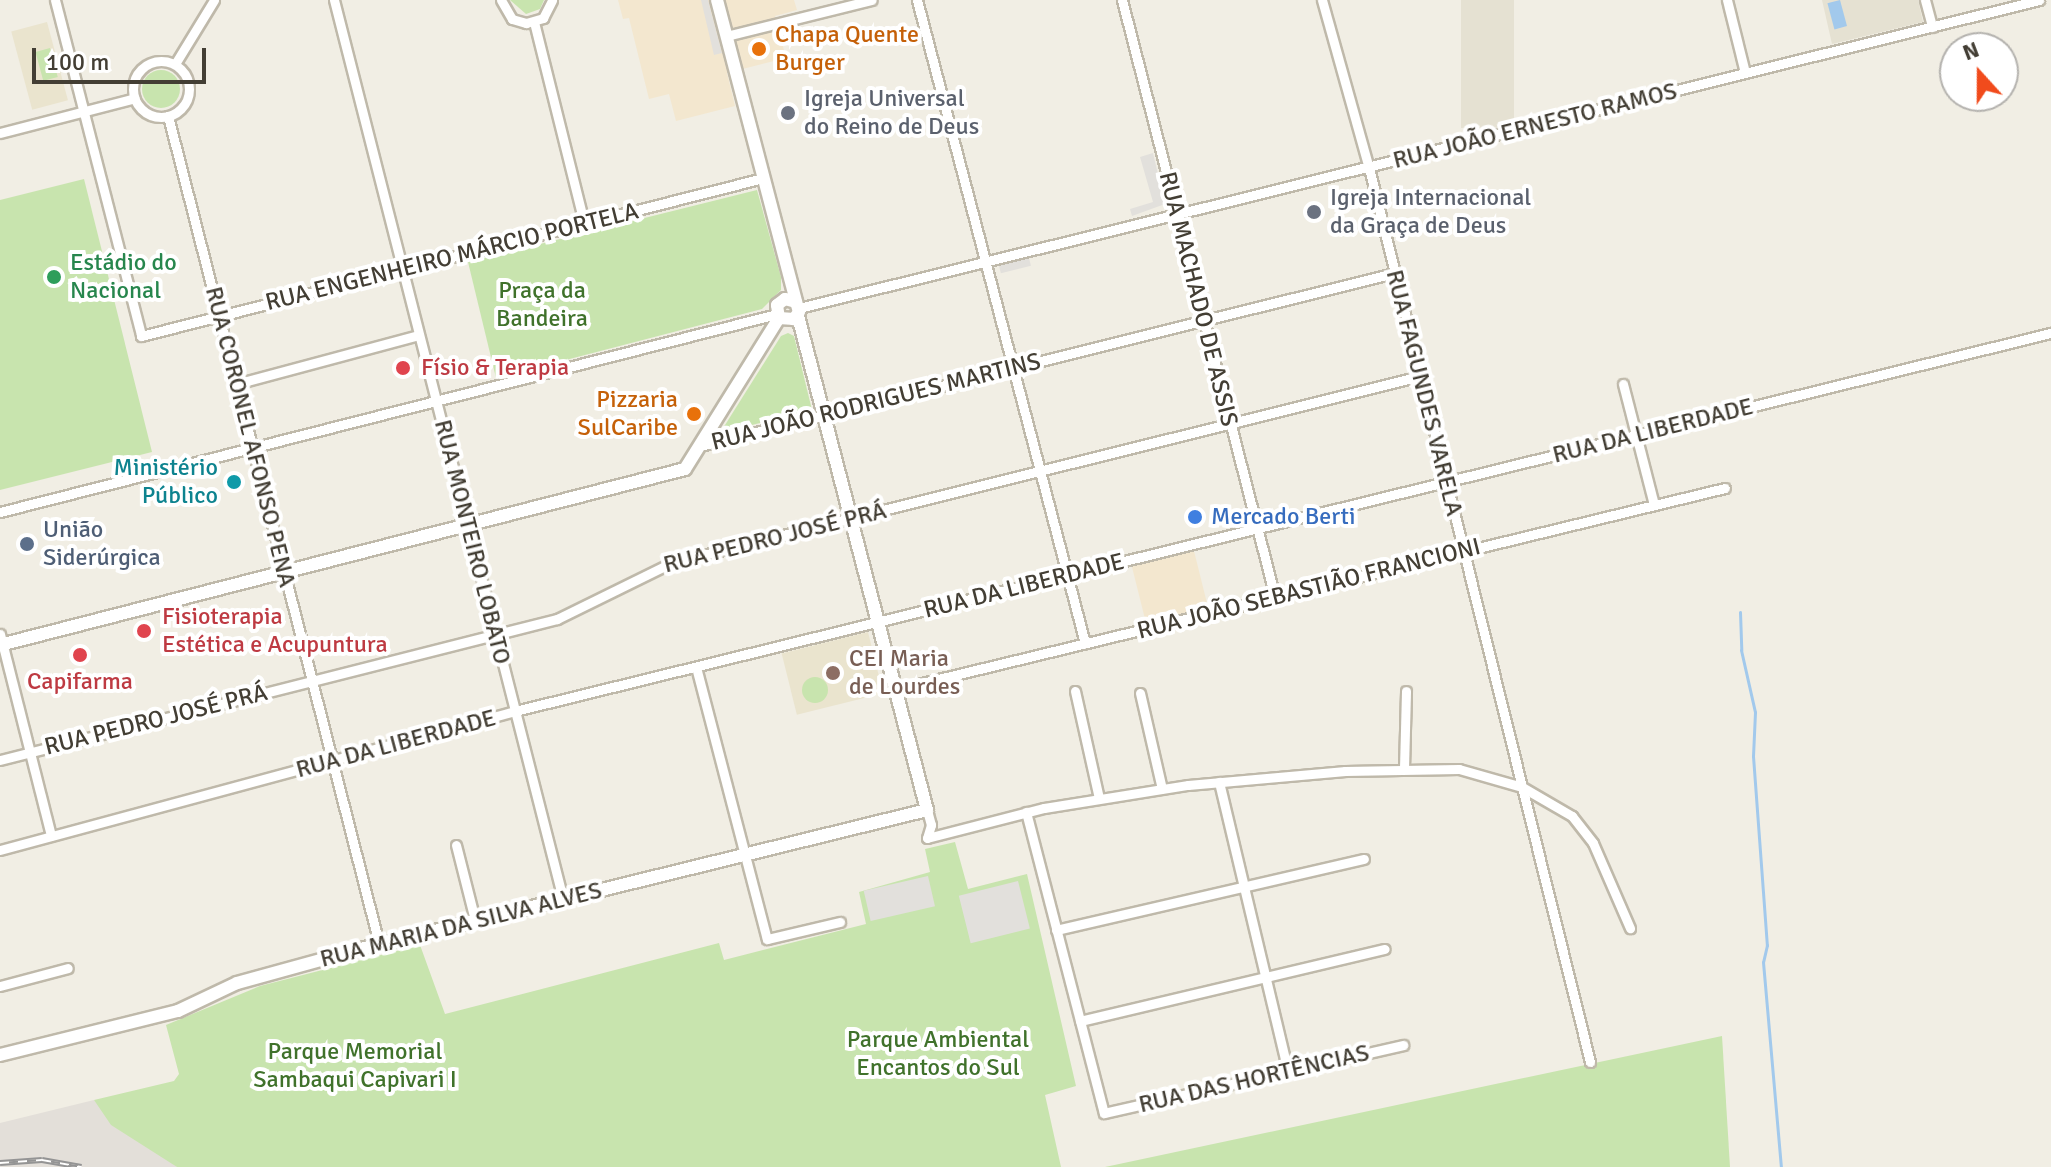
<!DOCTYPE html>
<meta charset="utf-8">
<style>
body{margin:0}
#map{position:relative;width:2051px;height:1167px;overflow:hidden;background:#f1eee4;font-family:Signika,sans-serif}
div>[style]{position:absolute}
.residential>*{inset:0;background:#e5e1d2;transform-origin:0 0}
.commercial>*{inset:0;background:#f3e7cf;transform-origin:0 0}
.industrial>*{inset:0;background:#e3dfd9}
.education>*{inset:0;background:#eae4ce;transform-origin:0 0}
.green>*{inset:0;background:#c8e4ae;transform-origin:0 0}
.round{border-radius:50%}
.parking>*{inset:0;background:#e2e0dc;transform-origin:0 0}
.water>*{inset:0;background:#a2c9ec;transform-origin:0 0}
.stream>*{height:3px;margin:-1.5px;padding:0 1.5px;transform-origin:1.5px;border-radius:1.5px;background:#a2c9ec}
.roads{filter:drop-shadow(2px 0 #bfb9aa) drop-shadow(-2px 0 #bfb9aa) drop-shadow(0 2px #bfb9aa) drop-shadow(0 -2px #bfb9aa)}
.minor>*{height:9px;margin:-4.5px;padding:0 4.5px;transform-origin:4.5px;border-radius:4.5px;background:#fff}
.minor>.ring{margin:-4.5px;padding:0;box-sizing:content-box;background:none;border:9px solid #fff;border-radius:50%}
.tertiary>*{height:12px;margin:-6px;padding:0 6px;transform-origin:6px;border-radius:6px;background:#fff}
.rail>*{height:6px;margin-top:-3px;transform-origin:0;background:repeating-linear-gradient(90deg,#fff 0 9px,#949494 0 18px);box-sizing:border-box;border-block:2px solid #949494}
.dots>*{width:22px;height:22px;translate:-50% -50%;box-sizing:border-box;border:4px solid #fff;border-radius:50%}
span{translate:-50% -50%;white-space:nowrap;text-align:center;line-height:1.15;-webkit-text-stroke:8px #fff;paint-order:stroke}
.food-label{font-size:24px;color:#c56008}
.left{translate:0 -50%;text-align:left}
.right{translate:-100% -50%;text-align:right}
.worship-label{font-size:24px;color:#5b616d}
.street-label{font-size:24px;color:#433e34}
.leisure-label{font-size:24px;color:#27864d}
.park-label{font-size:24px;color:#40722b}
.health-label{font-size:24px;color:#be3a42}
.culture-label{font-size:24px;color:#0d838f}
.shop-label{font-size:24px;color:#366cbe}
.service-label{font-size:24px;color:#4e5e75}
.education-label{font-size:24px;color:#785e54}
.north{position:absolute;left:1939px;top:32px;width:80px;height:80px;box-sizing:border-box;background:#fff;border:2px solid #b4b2ae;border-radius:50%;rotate:339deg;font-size:22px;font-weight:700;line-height:32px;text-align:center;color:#433e34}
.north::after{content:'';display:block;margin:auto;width:28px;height:36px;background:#f14b1c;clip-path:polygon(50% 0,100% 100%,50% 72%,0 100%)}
.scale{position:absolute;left:32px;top:48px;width:174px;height:36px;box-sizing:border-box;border:4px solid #433e34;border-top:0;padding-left:10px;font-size:24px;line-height:28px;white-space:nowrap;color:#433e34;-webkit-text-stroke:6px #fff;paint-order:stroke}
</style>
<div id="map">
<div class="residential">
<div style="left:1461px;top:0;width:53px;height:128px"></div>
<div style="clip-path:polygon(1822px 0,1918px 0,1923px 22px,1832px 44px)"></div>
</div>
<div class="commercial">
<div style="clip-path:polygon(618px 0,794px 0,797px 10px,775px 16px,786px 58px,727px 73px,735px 106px,676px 121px,669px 94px,649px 99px,629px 18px,623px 19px)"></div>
<div style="left:1194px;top:551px;width:61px;height:64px;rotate:76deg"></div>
</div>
<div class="industrial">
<div style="clip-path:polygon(94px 1100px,177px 1167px,0 1167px,0 1123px)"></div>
</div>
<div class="education">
<div style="left:47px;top:22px;width:81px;height:37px;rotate:75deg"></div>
<div style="left:868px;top:632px;width:63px;height:89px;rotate:76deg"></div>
</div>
<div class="green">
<div style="clip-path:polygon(510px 0,544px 0,540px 9px,526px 14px)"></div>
<div style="left:50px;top:48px;width:30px;height:15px;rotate:75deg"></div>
<div class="round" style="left:142px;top:70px;width:38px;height:38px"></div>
<div style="clip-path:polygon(84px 179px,152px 452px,0 490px,0 200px)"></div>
<div style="clip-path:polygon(757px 190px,781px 277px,781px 290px,762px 309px,496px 378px,468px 262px)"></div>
<div style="clip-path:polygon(788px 333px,794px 336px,812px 410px,720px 433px,781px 336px)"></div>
<div class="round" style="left:802px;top:677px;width:26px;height:26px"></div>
<div style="clip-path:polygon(955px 842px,968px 889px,1027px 874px,1076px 1086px,1045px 1095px,1061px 1167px,177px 1167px,111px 1125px,94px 1100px,174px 1081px,179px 1074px,166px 1025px,260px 986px,420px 945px,445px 1014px,719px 943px,724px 960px,866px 924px,859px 892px,930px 872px,925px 849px)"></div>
<div style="clip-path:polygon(1722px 1036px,1730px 1167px,1105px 1167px)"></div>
</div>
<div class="parking">
<div style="clip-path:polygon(701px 0,708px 0,722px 53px,714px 55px)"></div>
<div style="clip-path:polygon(1153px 153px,1165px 204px,1132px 216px,1130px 209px,1153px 202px,1140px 157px)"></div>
<div style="left:1029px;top:258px;width:8px;height:31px;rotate:76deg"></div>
<div style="left:928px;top:876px;width:31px;height:66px;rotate:77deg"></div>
<div style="left:1018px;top:881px;width:49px;height:61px;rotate:76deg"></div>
</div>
<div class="water">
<div style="left:1840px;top:0;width:27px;height:13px;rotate:75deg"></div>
</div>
<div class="stream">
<div style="left:1740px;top:612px;width:38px;rotate:88deg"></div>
<div style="left:1741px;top:650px;width:64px;rotate:77.3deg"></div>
<div style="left:1755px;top:712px;width:44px;rotate:92.6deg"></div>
<div style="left:1753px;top:756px;width:190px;rotate:85.8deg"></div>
<div style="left:1767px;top:945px;width:17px;rotate:103deg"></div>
<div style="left:1763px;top:962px;width:206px;rotate:85deg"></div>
</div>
<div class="roads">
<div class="minor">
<div style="left:55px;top:0;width:347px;rotate:75.6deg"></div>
<div style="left:141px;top:336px;width:642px;rotate:-14.25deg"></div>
<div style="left:334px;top:0;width:928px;rotate:75.71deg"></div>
<div style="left:501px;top:0;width:22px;rotate:60deg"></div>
<div style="left:512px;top:19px;width:15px;rotate:16deg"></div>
<div style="left:526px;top:23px;width:18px;rotate:-16deg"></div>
<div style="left:543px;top:18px;width:20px;rotate:-63deg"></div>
<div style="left:917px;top:0;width:665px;rotate:75.36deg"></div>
<div style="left:1122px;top:0;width:616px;rotate:75.63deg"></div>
<div style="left:1322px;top:0;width:174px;rotate:74.4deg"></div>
<div style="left:1369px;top:168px;width:921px;rotate:76.11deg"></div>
<div style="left:1727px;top:0;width:75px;rotate:76.1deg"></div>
<div style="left:1925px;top:0;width:28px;rotate:75deg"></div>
<div style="left:534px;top:22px;width:207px;rotate:76deg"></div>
<div style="left:726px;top:36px;width:150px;rotate:-13.9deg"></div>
<div class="ring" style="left:133px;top:61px;width:47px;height:47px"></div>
<div style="left:175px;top:64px;width:75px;rotate:-58.6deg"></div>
<div style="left:168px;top:116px;width:854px;rotate:75.7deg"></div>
<div style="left:0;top:133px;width:139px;rotate:-14.5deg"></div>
<div style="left:799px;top:308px;width:1278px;rotate:-13.95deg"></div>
<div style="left:236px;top:384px;width:189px;rotate:-15deg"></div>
<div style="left:1623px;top:384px;width:125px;rotate:75.6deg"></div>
<div style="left:700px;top:446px;width:715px;rotate:-14deg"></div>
<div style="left:0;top:512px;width:802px;rotate:-14.3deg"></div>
<div style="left:0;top:634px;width:208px;rotate:75.8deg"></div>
<div style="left:696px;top:667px;width:281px;rotate:75.4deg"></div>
<div style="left:767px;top:939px;width:75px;rotate:-13.1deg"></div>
<div style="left:893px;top:690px;width:856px;rotate:-13.65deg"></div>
<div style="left:1075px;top:691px;width:110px;rotate:77.4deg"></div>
<div style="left:1140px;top:693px;width:98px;rotate:77.1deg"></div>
<div style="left:0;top:760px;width:575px;rotate:-14.21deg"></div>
<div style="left:557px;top:619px;width:127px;rotate:-26.2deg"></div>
<div style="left:671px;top:563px;width:772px;rotate:-14.02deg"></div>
<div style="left:1404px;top:768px;width:77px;rotate:-88.5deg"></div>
<div style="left:1219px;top:782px;width:298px;rotate:76.6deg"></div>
<div style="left:1026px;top:812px;width:311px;rotate:75.5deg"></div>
<div style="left:1104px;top:1113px;width:307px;rotate:-12.8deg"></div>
<div style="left:927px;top:838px;width:121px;rotate:-14.4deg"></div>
<div style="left:1044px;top:808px;width:146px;rotate:-9.1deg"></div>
<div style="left:1188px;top:785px;width:158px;rotate:-5.1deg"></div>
<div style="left:1345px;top:771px;width:114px;rotate:-1deg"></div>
<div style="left:1459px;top:769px;width:66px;rotate:15.9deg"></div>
<div style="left:1522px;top:787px;width:58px;rotate:30.1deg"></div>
<div style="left:1572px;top:816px;width:34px;rotate:52deg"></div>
<div style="left:1593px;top:843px;width:93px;rotate:66.5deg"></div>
<div style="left:927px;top:838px;width:14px;rotate:-73deg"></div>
<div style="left:931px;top:825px;width:16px;rotate:-105deg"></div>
<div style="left:456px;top:845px;width:77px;rotate:75.8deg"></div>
<div style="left:0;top:850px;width:533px;rotate:-15.1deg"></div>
<div style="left:515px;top:711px;width:1582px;rotate:-13.83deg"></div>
<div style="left:1056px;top:930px;width:316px;rotate:-13deg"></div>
<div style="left:0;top:986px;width:70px;rotate:-14.8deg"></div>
<div style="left:1080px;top:1021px;width:313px;rotate:-13.3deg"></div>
</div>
<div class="tertiary">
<div style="left:717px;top:0;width:312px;rotate:75.3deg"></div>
<div style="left:0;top:645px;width:707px;rotate:-14.41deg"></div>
<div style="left:685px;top:469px;width:178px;rotate:-58.1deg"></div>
<div style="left:779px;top:318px;width:13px;rotate:-99deg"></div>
<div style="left:777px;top:305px;width:10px;rotate:-37deg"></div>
<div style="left:785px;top:299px;width:11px;rotate:15deg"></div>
<div style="left:796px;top:302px;width:10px;rotate:73deg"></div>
<div style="left:799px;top:312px;width:9px;rotate:126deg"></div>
<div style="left:794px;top:319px;width:15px;rotate:-176deg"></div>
<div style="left:0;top:1055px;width:183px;rotate:-13.9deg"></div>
<div style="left:178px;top:1011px;width:65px;rotate:-25.4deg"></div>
<div style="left:237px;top:983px;width:124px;rotate:-15.4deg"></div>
<div style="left:357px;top:950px;width:587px;rotate:-13.8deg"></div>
<div style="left:927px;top:810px;width:511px;rotate:-104.64deg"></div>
</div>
</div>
<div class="rail">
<div style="left:0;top:1163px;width:42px;rotate:-4.1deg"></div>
<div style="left:42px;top:1160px;width:40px;rotate:10deg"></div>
</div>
<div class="dots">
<div style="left:759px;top:49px;background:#e8710a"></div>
<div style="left:788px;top:113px;background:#6b7280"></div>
<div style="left:1314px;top:212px;background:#6b7280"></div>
<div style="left:54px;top:277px;background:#2e9e5b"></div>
<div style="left:403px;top:368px;background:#e0444e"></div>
<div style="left:694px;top:414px;background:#e8710a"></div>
<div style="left:234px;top:482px;background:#0f9aa8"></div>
<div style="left:1195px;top:517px;background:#3f7fe0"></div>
<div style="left:27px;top:544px;background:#5c6f8a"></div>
<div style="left:144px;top:631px;background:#e0444e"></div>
<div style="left:80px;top:655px;background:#e0444e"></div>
<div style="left:833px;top:673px;background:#8d6e63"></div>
</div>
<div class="food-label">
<span class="left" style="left:775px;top:49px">Chapa Quente<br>Burger</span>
<span class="right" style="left:678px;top:414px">Pizzaria<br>SulCaribe</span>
</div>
<div class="worship-label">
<span class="left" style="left:804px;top:113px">Igreja Universal<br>do Reino de Deus</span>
<span class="left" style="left:1330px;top:212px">Igreja Internacional<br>da Graça de Deus</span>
</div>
<div class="street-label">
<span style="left:1535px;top:126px;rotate:-14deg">RUA JOÃO ERNESTO RAMOS</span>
<span style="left:452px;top:257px;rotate:-14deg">RUA ENGENHEIRO MÁRCIO PORTELA</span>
<span style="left:1198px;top:299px;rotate:76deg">RUA MACHADO DE ASSIS</span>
<span style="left:1424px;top:393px;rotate:76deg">RUA FAGUNDES VARELA</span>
<span style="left:876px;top:402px;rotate:-14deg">RUA JOÃO RODRIGUES MARTINS</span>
<span style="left:1653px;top:431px;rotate:-14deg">RUA DA LIBERDADE</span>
<span style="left:250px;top:437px;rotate:76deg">RUA CORONEL AFONSO PENA</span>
<span style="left:775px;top:538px;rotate:-14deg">RUA PEDRO JOSÉ PRÁ</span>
<span style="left:472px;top:542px;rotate:76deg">RUA MONTEIRO LOBATO</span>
<span style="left:1024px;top:586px;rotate:-14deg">RUA DA LIBERDADE</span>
<span style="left:1309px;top:589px;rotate:-14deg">RUA JOÃO SEBASTIÃO FRANCIONI</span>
<span style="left:156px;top:720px;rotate:-14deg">RUA PEDRO JOSÉ PRÁ</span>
<span style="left:396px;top:744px;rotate:-15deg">RUA DA LIBERDADE</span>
<span style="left:461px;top:925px;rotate:-14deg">RUA MARIA DA SILVA ALVES</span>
<span style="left:1254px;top:1079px;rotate:-13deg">RUA DAS HORTÊNCIAS</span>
</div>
<div class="leisure-label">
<span class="left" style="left:70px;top:277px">Estádio do<br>Nacional</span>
</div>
<div class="park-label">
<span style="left:542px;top:305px">Praça da<br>Bandeira</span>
<span style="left:938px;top:1054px">Parque Ambiental<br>Encantos do Sul</span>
<span style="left:355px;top:1066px">Parque Memorial<br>Sambaqui Capivari I</span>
</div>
<div class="health-label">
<span class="left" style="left:421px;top:368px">Físio &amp; Terapia</span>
<span class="left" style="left:162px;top:631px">Fisioterapia<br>Estética e Acupuntura</span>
<span style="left:80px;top:682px">Capifarma</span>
</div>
<div class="culture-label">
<span class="right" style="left:218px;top:482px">Ministério<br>Público</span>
</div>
<div class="shop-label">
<span class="left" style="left:1211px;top:517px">Mercado Berti</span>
</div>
<div class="service-label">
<span class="left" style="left:43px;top:544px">União<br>Siderúrgica</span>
</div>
<div class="education-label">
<span class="left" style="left:849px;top:673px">CEI Maria<br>de Lourdes</span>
</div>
<div class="north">N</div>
<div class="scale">100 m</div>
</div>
